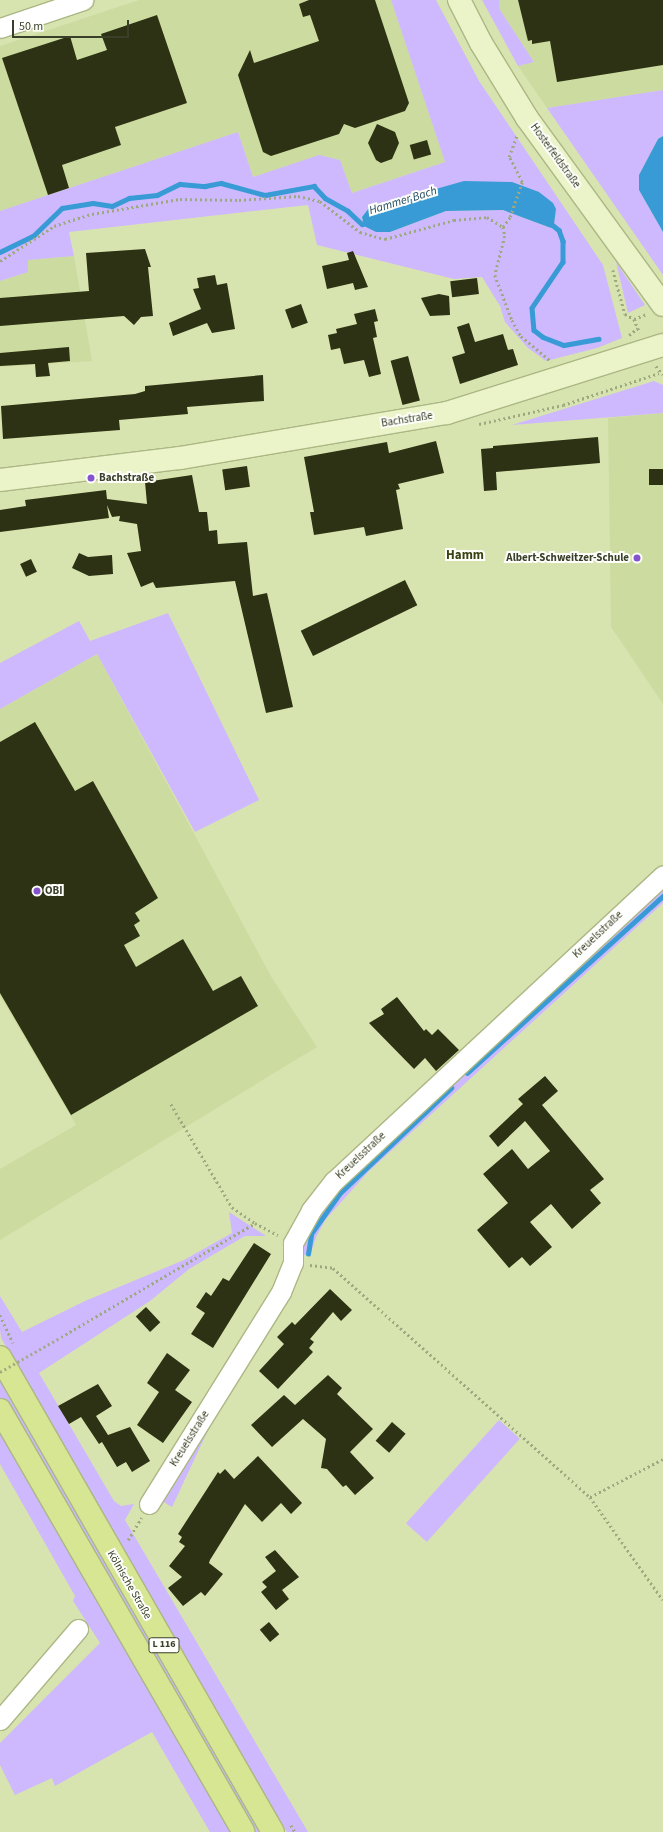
<!DOCTYPE html>
<meta charset="utf-8">
<style>
body{margin:0}
#map{position:relative;width:663px;height:1832px;overflow:hidden;background:#d8e4b0;font-family:"Source Sans 3",sans-serif}
div>[style]{position:absolute}
.built>*{inset:0;background:#ccdb9f}
.green>*{inset:0;background:#ceb8fe;transform-origin:0 0}
.water>*{inset:0;background:#389bd5}
.stream>*{height:4.5px;margin:-2.25px;padding:0 2.25px;transform-origin:2.25px;border-radius:2.25px;background:#389bd5}
.building>*{inset:0;background:#2c3213;transform-origin:0 0}
.path>*{height:2.5px;margin-top:-1.25px;transform-origin:0;background:repeating-linear-gradient(90deg,#9fa980 0 2px,transparent 0 5px)}
.roads{filter:drop-shadow(1px 0 #abb784) drop-shadow(-1px 0 #abb784) drop-shadow(0 1px #abb784) drop-shadow(0 -1px #abb784)}
.street>*{height:19px;margin:-9.5px;padding:0 9.5px;transform-origin:9.5px;border-radius:9.5px;background:#fff}
.secondary>*{height:22px;margin:-11px;padding:0 11px;transform-origin:11px;border-radius:11px;background:#ebf3c9}
.primary>*{height:22px;margin:-11px;padding:0 11px;transform-origin:11px;border-radius:11px;background:#d7e693}
.path-bridge>*{height:2.5px;margin-top:-1.25px;transform-origin:0;background:repeating-linear-gradient(90deg,#9fa980 0 2px,transparent 0 5px)}
.dots>*{width:11px;height:11px;translate:-50% -50%;box-sizing:border-box;border:2px solid #fefffa;border-radius:50%}
span{translate:-50% -50%;white-space:nowrap;text-align:center;line-height:1.15;-webkit-text-stroke:4px #fefffa;paint-order:stroke}
.shield-label span{padding:1px 3px;background:#fefffa;border:1px solid;border-radius:3px;-webkit-text-stroke-width:0}
.shield-label{font-size:10px;color:#3a3f2a;font-weight:700}
.street-label{font-size:11px;color:#3a3f2a}
.poi-label{font-size:11px;color:#3a3f2a;font-weight:700}
.left{translate:0 -50%;text-align:left}
.right{translate:-100% -50%;text-align:right}
.water-label{font-size:12px;color:#234b64;font-style:italic}
.quarter-label{font-size:13px;color:#3b4313;font-weight:700}
.scale{position:absolute;left:12px;top:20px;width:117px;height:18px;box-sizing:border-box;border:2px solid #3a3f2a;border-top:0;padding-left:5px;font-size:12px;line-height:14px;white-space:nowrap;color:#3a3f2a;-webkit-text-stroke:3px #fefffa;paint-order:stroke}
</style>
<div id="map">
<div class="built">
<div style="clip-path:polygon(139px 0,391px 0,445px 162px,352px 193px,340px 160px,319px 155px,253px 177px,238px 132px,0 211px,0 46px)"></div>
<div style="clip-path:polygon(499px 0,663px 0,663px 90px,547px 108px,518px 66px,534px 62px,500px 10px)"></div>
<div style="clip-path:polygon(74px 256px,92px 361px,0 367px,0 281px,28px 272px,27px 260px)"></div>
<div style="clip-path:polygon(663px 413px,663px 704px,611px 627px,608px 418px)"></div>
<div style="clip-path:polygon(97px 654px,272px 978px,317px 1047px,0 1240px,0 1169px,76px 1125px,0 996px,0 709px)"></div>
</div>
<div class="green">
<div style="clip-path:polygon(evenodd,391px 0,436px 0,479px 81px,603px 265px,622px 338px,597px 348px,546px 361px,528px 348px,505px 322px,500px 306px,482px 277px,454px 279px,317px 245px,308px 205px,69px 232px,74px 256px,28px 260px,28px 272px,0 281px,0 211px,238px 132px,253px 177px,319px 155px,340px 160px,352px 193px,445px 162px,391px 0,369px 208px,556px 209px,551px 228px,503px 210px,446px 211px,390px 232px,376px 232px,363px 221px,362px 217px,369px 208px)"></div>
<div style="clip-path:polygon(482px 0,499px 0,500px 10px,534px 62px,518px 66px)"></div>
<div style="clip-path:polygon(663px 90px,663px 136px,658px 139px,639px 175px,639px 190px,663px 232px,663px 275px,547px 108px)"></div>
<div style="clip-path:polygon(616px 262px,645px 305px,628px 313px)"></div>
<div style="clip-path:polygon(654px 381px,663px 385px,663px 413px,512px 425px)"></div>
<div style="clip-path:polygon(168px 613px,259px 800px,195px 832px,97px 654px,0 709px,0 663px,79px 621px,90px 641px)"></div>
<div style="clip-path:polygon(663px 886px,663px 903px,369px 1171px,326px 1219px,316px 1237px,310px 1256px,300px 1254px,306px 1233px,336px 1188px)"></div>
<div style="clip-path:polygon(229px 1212px,266px 1236px,245px 1236px,189px 1269px,150px 1301px,39px 1373px,114px 1501px,121px 1506px,134px 1504px,125px 1520px,308px 1832px,287px 1832px,1px 1338px,0 1330px,0 1296px,22px 1332px,85px 1301px,184px 1260px,232px 1233px)"></div>
<div style="left:0;top:1375px;width:527px;height:13px;rotate:60deg"></div>
<div style="left:499px;top:1420px;width:28px;height:139px;rotate:42deg"></div>
<div style="clip-path:polygon(205px 1424px,210px 1426px,172px 1507px,162px 1501px,163px 1490px)"></div>
<div style="clip-path:polygon(0 1425px,234px 1832px,210px 1832px,152px 1732px,55px 1786px,52px 1778px,15px 1795px,0 1765px,0 1743px,100px 1643px,73px 1601px,75px 1596px,0 1464px)"></div>
</div>
<div class="water">
<div style="clip-path:polygon(663px 136px,663px 232px,639px 190px,639px 175px,658px 139px)"></div>
<div style="clip-path:polygon(464px 181px,512px 182px,539px 192px,553px 203px,556px 209px,554px 224px,551px 228px,503px 210px,446px 211px,390px 232px,376px 232px,364px 226px,362px 217px,369px 208px)"></div>
</div>
<div class="stream">
<div style="left:549px;top:222px;width:13px;rotate:39deg"></div>
<div style="left:559px;top:230px;width:12px;rotate:70deg"></div>
<div style="left:563px;top:241px;width:21px;rotate:90deg"></div>
<div style="left:563px;top:262px;width:55px;rotate:124deg"></div>
<div style="left:532px;top:308px;width:22px;rotate:85deg"></div>
<div style="left:534px;top:330px;width:11px;rotate:38deg"></div>
<div style="left:543px;top:337px;width:22px;rotate:21deg"></div>
<div style="left:564px;top:345px;width:35px;rotate:-10deg"></div>
<div style="left:0;top:252px;width:37px;rotate:-26deg"></div>
<div style="left:33px;top:236px;width:40px;rotate:-44deg"></div>
<div style="left:62px;top:208px;width:31px;rotate:-9deg"></div>
<div style="left:93px;top:203px;width:19px;rotate:9deg"></div>
<div style="left:112px;top:206px;width:19px;rotate:-25deg"></div>
<div style="left:129px;top:198px;width:28px;rotate:-6deg"></div>
<div style="left:157px;top:195px;width:25px;rotate:-26deg"></div>
<div style="left:180px;top:184px;width:25px;rotate:5deg"></div>
<div style="left:205px;top:186px;width:16px;rotate:-11deg"></div>
<div style="left:221px;top:183px;width:46px;rotate:15.3deg"></div>
<div style="left:265px;top:195px;width:50px;rotate:-10.4deg"></div>
<div style="left:314px;top:186px;width:16px;rotate:47deg"></div>
<div style="left:325px;top:198px;width:26px;rotate:29deg"></div>
<div style="left:348px;top:211px;width:19px;rotate:43deg"></div>
<div style="left:362px;top:224px;width:7px;rotate:-16deg"></div>
<div style="left:467px;top:1073px;width:264px;rotate:-42.1deg"></div>
<div style="left:308px;top:1254px;width:20px;rotate:-81deg"></div>
<div style="left:311px;top:1234px;width:50px;rotate:-54.7deg"></div>
<div style="left:340px;top:1193px;width:153px;rotate:-43.4deg"></div>
</div>
<div class="building">
<div style="clip-path:polygon(309px 0,375px 0,409px 103px,405px 111px,355px 128px,344px 124px,339px 134px,271px 156px,263px 152px,238px 75px,250px 50px,254px 63px,319px 41px,310px 15px,303px 17px,299px 4px)"></div>
<div style="clip-path:polygon(518px 0,663px 0,663px 65px,557px 82px,550px 41px,532px 44px,532px 40px,528px 41px)"></div>
<div style="clip-path:polygon(157px 15px,187px 103px,115px 127px,121px 145px,62px 165px,69px 188px,48px 195px,2px 58px,70px 36px,77px 60px,107px 50px,101px 34px)"></div>
<div style="clip-path:polygon(377px 124px,395px 132px,399px 143px,392px 159px,381px 163px,376px 160px,368px 143px)"></div>
<div style="left:427px;top:140px;width:15px;height:18px;rotate:74deg"></div>
<div style="clip-path:polygon(145px 249px,151px 267px,148px 267px,153px 316px,141px 317px,134px 325px,124px 316px,0 326px,0 298px,89px 291px,86px 253px)"></div>
<div style="clip-path:polygon(353px 251px,368px 287px,355px 290px,353px 283px,327px 289px,322px 266px,349px 260px,347px 253px)"></div>
<div style="clip-path:polygon(215px 275px,217px 285px,227px 283px,235px 329px,212px 333px,207px 323px,173px 336px,169px 323px,201px 309px,193px 289px,199px 288px,197px 278px)"></div>
<div style="left:477px;top:278px;width:16px;height:27px;rotate:83deg"></div>
<div style="clip-path:polygon(439px 294px,449px 296px,450px 315px,430px 316px,421px 298px)"></div>
<div style="left:301px;top:304px;width:20px;height:17px;rotate:70deg"></div>
<div style="clip-path:polygon(375px 309px,378px 321px,374px 322px,377px 337px,373px 338px,381px 374px,369px 377px,364px 360px,344px 364px,340px 348px,331px 350px,328px 335px,337px 333px,336px 329px,357px 324px,354px 314px)"></div>
<div style="clip-path:polygon(469px 323px,475px 342px,503px 334px,508px 350px,513px 349px,518px 365px,460px 384px,452px 357px,465px 353px,457px 327px)"></div>
<div style="clip-path:polygon(69px 347px,70px 361px,48px 363px,50px 376px,36px 377px,35px 364px,0 366px,0 353px)"></div>
<div style="left:408px;top:356px;width:46px;height:18px;rotate:75deg"></div>
<div style="clip-path:polygon(263px 375px,264px 401px,187px 407px,188px 414px,119px 420px,120px 430px,3px 439px,1px 406px,135px 394px,145px 391px,145px 386px)"></div>
<div style="clip-path:polygon(598px 437px,600px 463px,496px 472px,497px 490px,484px 491px,481px 449px,493px 448px,493px 446px)"></div>
<div style="clip-path:polygon(436px 441px,444px 473px,398px 484px,400px 489px,396px 490px,403px 529px,366px 536px,364px 527px,314px 535px,310px 512px,314px 512px,304px 457px,387px 442px,389px 453px)"></div>
<div style="left:247px;top:466px;width:21px;height:25px;rotate:82deg"></div>
<div style="left:649px;top:469px;width:14px;height:16px"></div>
<div style="clip-path:polygon(192px 475px,199px 512px,207px 512px,209px 531px,217px 530px,218px 544px,247px 542px,253px 596px,267px 593px,293px 707px,266px 713px,235px 581px,156px 588px,153px 582px,141px 587px,127px 553px,141px 551px,137px 524px,119px 521px,120px 516px,112px 517px,107px 505px,109px 518px,0 532px,0 510px,26px 506px,25px 500px,106px 490px,107px 499px,147px 504px,145px 482px)"></div>
<div style="clip-path:polygon(79px 553px,88px 557px,112px 555px,113px 574px,89px 576px,72px 568px)"></div>
<div style="left:31px;top:559px;width:14px;height:12px;rotate:65deg"></div>
<div style="left:405px;top:580px;width:28px;height:116px;rotate:64deg"></div>
<div style="clip-path:polygon(35px 722px,75px 791px,93px 781px,158px 898px,135px 913px,140px 921px,134px 925px,140px 936px,124px 945px,136px 967px,183px 939px,213px 991px,241px 976px,258px 1006px,71px 1115px,0 993px,0 742px)"></div>
<div style="clip-path:polygon(397px 997px,424px 1031px,426px 1029px,432px 1035px,438px 1029px,459px 1050px,436px 1071px,425px 1058px,414px 1069px,369px 1023px,384px 1014px,381px 1009px)"></div>
<div style="clip-path:polygon(545px 1076px,558px 1091px,542px 1105px,604px 1179px,590px 1190px,601px 1203px,572px 1229px,551px 1204px,530px 1222px,552px 1247px,530px 1266px,522px 1257px,509px 1268px,477px 1230px,508px 1203px,483px 1174px,512px 1149px,528px 1169px,550px 1151px,525px 1121px,498px 1147px,489px 1136px,523px 1104px,518px 1099px)"></div>
<div style="clip-path:polygon(254px 1243px,271px 1254px,213px 1348px,191px 1334px,205px 1313px,196px 1307px,206px 1292px,211px 1296px,223px 1278px,229px 1281px)"></div>
<div style="clip-path:polygon(330px 1289px,352px 1310px,341px 1321px,333px 1312px,310px 1339px,314px 1342px,309px 1348px,313px 1352px,278px 1389px,259px 1371px,284px 1344px,277px 1337px,292px 1322px,295px 1325px)"></div>
<div style="left:146px;top:1307px;width:21px;height:14px;rotate:47deg"></div>
<div style="clip-path:polygon(167px 1353px,190px 1370px,175px 1390px,192px 1402px,163px 1443px,137px 1425px,159px 1392px,147px 1383px)"></div>
<div style="clip-path:polygon(328px 1375px,342px 1388px,337px 1394px,373px 1429px,350px 1452px,374px 1478px,355px 1495px,346px 1485px,343px 1487px,327px 1469px,321px 1468px,326px 1439px,303px 1419px,272px 1447px,251px 1425px,284px 1395px,295px 1405px)"></div>
<div style="clip-path:polygon(98px 1384px,112px 1406px,96px 1416px,108px 1435px,130px 1427px,150px 1461px,132px 1472px,126px 1462px,117px 1467px,102px 1442px,99px 1444px,81px 1417px,69px 1424px,58px 1406px)"></div>
<div style="left:392px;top:1422px;width:18px;height:25px;rotate:41deg"></div>
<div style="clip-path:polygon(258px 1456px,302px 1503px,291px 1514px,281px 1503px,262px 1522px,245px 1504px,210px 1560px,209px 1563px,223px 1574px,205px 1596px,201px 1592px,183px 1606px,168px 1588px,182px 1577px,169px 1566px,185px 1546px,179px 1542px,182px 1537px,178px 1534px,218px 1472px,220px 1474px,225px 1469px,234px 1479px)"></div>
<div style="clip-path:polygon(275px 1550px,299px 1577px,282px 1590px,289px 1599px,276px 1610px,261px 1592px,267px 1587px,262px 1582px,276px 1571px,265px 1557px)"></div>
<div style="left:269px;top:1622px;width:16px;height:12px;rotate:50deg"></div>
</div>
<div class="path">
<div style="left:503px;top:227px;width:12px;rotate:-55deg"></div>
<div style="left:510px;top:217px;width:37px;rotate:-71deg"></div>
<div style="left:522px;top:182px;width:28px;rotate:-117deg"></div>
<div style="left:509px;top:157px;width:23px;rotate:-70deg"></div>
<div style="left:0;top:261px;width:64px;rotate:-32.9deg"></div>
<div style="left:54px;top:226px;width:40px;rotate:-18deg"></div>
<div style="left:92px;top:214px;width:89px;rotate:-9.7deg"></div>
<div style="left:180px;top:199px;width:59px;rotate:1deg"></div>
<div style="left:239px;top:200px;width:59px;rotate:-3.9deg"></div>
<div style="left:298px;top:196px;width:23px;rotate:13deg"></div>
<div style="left:320px;top:201px;width:51px;rotate:37.8deg"></div>
<div style="left:360px;top:232px;width:26px;rotate:16deg"></div>
<div style="left:385px;top:239px;width:72px;rotate:-15.4deg"></div>
<div style="left:454px;top:220px;width:33px;rotate:-5deg"></div>
<div style="left:487px;top:217px;width:19px;rotate:32deg"></div>
<div style="left:503px;top:227px;width:9px;rotate:77deg"></div>
<div style="left:505px;top:236px;width:40px;rotate:104.4deg"></div>
<div style="left:495px;top:275px;width:48px;rotate:69.3deg"></div>
<div style="left:512px;top:320px;width:18px;rotate:61deg"></div>
<div style="left:521px;top:336px;width:40px;rotate:40deg"></div>
<div style="left:613px;top:270px;width:46px;rotate:74.7deg"></div>
<div style="left:625px;top:314px;width:10px;rotate:29deg"></div>
<div style="left:634px;top:319px;width:15px;rotate:67deg"></div>
<div style="left:634px;top:319px;width:14px;rotate:-21deg"></div>
<div style="left:629px;top:335px;width:11px;rotate:-38deg"></div>
<div style="left:656px;top:366px;width:11px;rotate:52deg"></div>
<div style="left:479px;top:424px;width:86px;rotate:-12.7deg"></div>
<div style="left:563px;top:405px;width:101px;rotate:-18.4deg"></div>
<div style="left:171px;top:1104px;width:120px;rotate:59.4deg"></div>
<div style="left:232px;top:1207px;width:28px;rotate:35deg"></div>
<div style="left:310px;top:1265px;width:23px;rotate:7deg"></div>
<div style="left:333px;top:1268px;width:344px;rotate:41.7deg"></div>
<div style="left:590px;top:1497px;width:126px;rotate:54.7deg"></div>
<div style="left:0;top:1315px;width:31px;rotate:65deg"></div>
<div style="left:61px;top:1337px;width:225px;rotate:-30.4deg"></div>
<div style="left:255px;top:1223px;width:26px;rotate:28deg"></div>
<div style="left:590px;top:1497px;width:82px;rotate:-27.5deg"></div>
<div style="left:128px;top:1540px;width:26px;rotate:-59deg"></div>
<div style="left:291px;top:1825px;width:8px;rotate:60deg"></div>
</div>
<div class="roads">
<div class="street">
<div style="left:0;top:28px;width:88px;rotate:-18.6deg"></div>
<div style="left:149px;top:1504px;width:250px;rotate:-58.1deg"></div>
<div style="left:281px;top:1292px;width:31px;rotate:-68deg"></div>
<div style="left:293px;top:1263px;width:20px;rotate:-90deg"></div>
<div style="left:293px;top:1243px;width:38px;rotate:-61deg"></div>
<div style="left:311px;top:1210px;width:37px;rotate:-52deg"></div>
<div style="left:334px;top:1181px;width:449px;rotate:-42.9deg"></div>
<div style="left:0;top:1720px;width:120px;rotate:-49.4deg"></div>
</div>
<div class="secondary">
<div style="left:459px;top:0;width:48px;rotate:62.9deg"></div>
<div style="left:481px;top:43px;width:88px;rotate:58.5deg"></div>
<div style="left:527px;top:118px;width:231px;rotate:54deg"></div>
<div style="left:0;top:480px;width:181px;rotate:-7deg"></div>
<div style="left:180px;top:458px;width:271px;rotate:-9.6deg"></div>
<div style="left:447px;top:413px;width:226px;rotate:-17.5deg"></div>
</div>
<div class="primary">
<div style="left:0;top:1357px;width:548px;rotate:60.11deg"></div>
<div style="left:0;top:1410px;width:487px;rotate:60deg"></div>
</div>
</div>
<div class="path-bridge">
<div style="left:0;top:1372px;width:70px;rotate:-29.8deg"></div>
</div>
<div class="dots">
<div style="left:91px;top:478px;background:#8554cd"></div>
<div style="left:637px;top:558px;background:#8554cd"></div>
<div style="left:37px;top:891px;background:#8554cd"></div>
</div>
<div class="shield-label">
<span style="left:164px;top:1645px">L 116</span>
</div>
<div class="street-label">
<span style="left:555px;top:156px;rotate:54deg">Hosterfeldstraße</span>
<span style="left:407px;top:420px;rotate:-9deg">Bachstraße</span>
<span style="left:598px;top:935px;rotate:-43deg">Kreuelsstraße</span>
<span style="left:361px;top:1156px;rotate:-43deg">Kreuelsstraße</span>
<span style="left:190px;top:1439px;rotate:-58deg">Kreuelsstraße</span>
<span style="left:129px;top:1585px;rotate:60deg">Kölnische Straße</span>
</div>
<div class="poi-label">
<span class="left" style="left:99px;top:478px">Bachstraße</span>
<span class="right" style="left:629px;top:558px">Albert-Schweitzer-Schule</span>
<span class="left" style="left:45px;top:891px">OBI</span>
</div>
<div class="water-label">
<span style="left:403px;top:201px;rotate:-17deg">Hammer Bach</span>
</div>
<div class="quarter-label">
<span style="left:465px;top:555px">Hamm</span>
</div>
<div class="scale">50 m</div>
</div>
